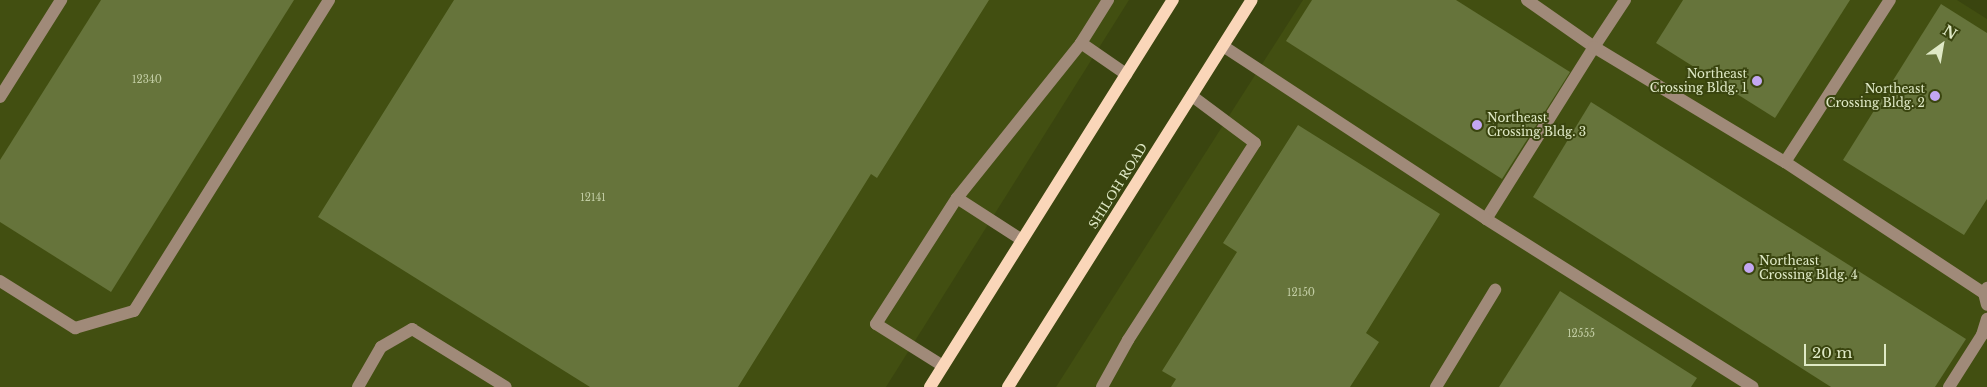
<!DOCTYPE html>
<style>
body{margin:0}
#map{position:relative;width:1987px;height:387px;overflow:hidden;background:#3a450f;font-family:"Libre Baskerville",serif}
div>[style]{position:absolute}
.built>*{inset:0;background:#424f11}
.building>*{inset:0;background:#66743b}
.minor>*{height:12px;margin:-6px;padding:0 6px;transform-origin:6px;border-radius:6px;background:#a08a79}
.major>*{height:12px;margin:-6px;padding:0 6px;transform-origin:6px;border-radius:6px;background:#fad6b9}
.dots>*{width:14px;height:14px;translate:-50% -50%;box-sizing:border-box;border:2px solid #3a450f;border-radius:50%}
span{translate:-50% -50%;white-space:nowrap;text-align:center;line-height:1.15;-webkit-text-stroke:4px #3a450f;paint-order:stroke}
.number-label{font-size:10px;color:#c1cca3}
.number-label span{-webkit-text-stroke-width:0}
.poi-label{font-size:12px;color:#dfe9c6}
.right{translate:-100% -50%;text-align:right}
.left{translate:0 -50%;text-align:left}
.street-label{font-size:12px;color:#dfe9c6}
.north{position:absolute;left:1917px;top:20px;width:50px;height:50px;-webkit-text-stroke:4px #3a450f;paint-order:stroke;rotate:32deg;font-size:14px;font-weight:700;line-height:20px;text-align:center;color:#dfe9c6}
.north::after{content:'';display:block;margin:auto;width:18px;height:22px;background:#dfe9c6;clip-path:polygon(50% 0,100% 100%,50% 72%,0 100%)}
.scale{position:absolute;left:1804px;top:344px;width:82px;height:22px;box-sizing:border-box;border:2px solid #dfe9c6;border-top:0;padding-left:6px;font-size:15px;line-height:18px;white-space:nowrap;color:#dfe9c6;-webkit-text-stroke:4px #3a450f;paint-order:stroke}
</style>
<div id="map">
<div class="built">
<div style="clip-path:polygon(0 0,1129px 0,886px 387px,0 387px)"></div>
<div style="clip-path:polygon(1303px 0,1957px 0,1987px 19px,1987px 387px,1056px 387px)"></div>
</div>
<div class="building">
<div style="clip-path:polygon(101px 0,294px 0,111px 292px,0 222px,0 160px)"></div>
<div style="clip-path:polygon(454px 0,989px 0,877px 178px,871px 174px,738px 387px,590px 387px,318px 217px)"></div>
<div style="clip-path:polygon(1312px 0,1456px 0,1570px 72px,1502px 179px,1286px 41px)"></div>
<div style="clip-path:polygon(1683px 0,1850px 0,1775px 118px,1656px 43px)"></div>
<div style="clip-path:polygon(1941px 4px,1987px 33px,1987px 199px,1964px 235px,1843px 160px)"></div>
<div style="clip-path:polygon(1591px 102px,1966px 339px,1935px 387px,1831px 387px,1533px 197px)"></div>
<div style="clip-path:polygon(1298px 125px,1440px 214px,1366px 333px,1379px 342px,1350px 387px,1171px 387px,1176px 379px,1162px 371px,1237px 252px,1223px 243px)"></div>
<div style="clip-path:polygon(1560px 291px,1697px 378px,1691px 387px,1499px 387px)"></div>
</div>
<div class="minor">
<div style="left:1527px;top:0;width:82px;rotate:35deg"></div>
<div style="left:1594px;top:47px;width:203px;rotate:122.1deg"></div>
<div style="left:1486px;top:219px;width:315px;rotate:32.2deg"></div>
<div style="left:1625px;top:0;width:56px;rotate:123.4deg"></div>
<div style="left:1594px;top:47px;width:223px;rotate:31.1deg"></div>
<div style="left:1785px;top:162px;width:238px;rotate:33.4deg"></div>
<div style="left:1984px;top:293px;width:6px;rotate:-59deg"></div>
<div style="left:1081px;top:43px;width:51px;rotate:-57.9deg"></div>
<div style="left:1223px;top:46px;width:315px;rotate:33.3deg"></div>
<div style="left:0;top:97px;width:115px;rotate:-57.8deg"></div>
<div style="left:1785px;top:162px;width:193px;rotate:-57.1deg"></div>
<div style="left:957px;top:198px;width:198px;rotate:-51.3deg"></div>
<div style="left:1081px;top:43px;width:55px;rotate:34.6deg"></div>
<div style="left:0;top:281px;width:89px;rotate:32.1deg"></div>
<div style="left:75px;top:328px;width:61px;rotate:-16.1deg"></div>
<div style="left:134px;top:311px;width:367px;rotate:-57.9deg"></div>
<div style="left:1984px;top:293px;width:12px;rotate:76deg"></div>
<div style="left:943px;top:366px;width:79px;rotate:-147.9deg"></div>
<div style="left:876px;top:324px;width:150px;rotate:-57.3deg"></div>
<div style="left:957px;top:198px;width:77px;rotate:32.9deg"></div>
<div style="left:358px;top:387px;width:46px;rotate:-60.1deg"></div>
<div style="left:381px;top:347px;width:36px;rotate:-30deg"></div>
<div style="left:412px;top:329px;width:110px;rotate:31.7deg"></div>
<div style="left:1102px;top:387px;width:54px;rotate:-61deg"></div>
<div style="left:1128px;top:340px;width:234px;rotate:-57.2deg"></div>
<div style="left:1255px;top:143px;width:79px;rotate:-143.3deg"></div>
<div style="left:1436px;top:387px;width:114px;rotate:-58.7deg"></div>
<div style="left:1949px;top:387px;width:62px;rotate:-57.6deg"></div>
<div style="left:1982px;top:335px;width:17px;rotate:-73deg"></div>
</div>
<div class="major">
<div style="left:930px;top:387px;width:457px;rotate:-57.9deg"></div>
<div style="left:1008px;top:387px;width:457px;rotate:-57.8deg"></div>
</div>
<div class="dots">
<div style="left:1757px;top:81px;background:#c3a7f2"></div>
<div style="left:1935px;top:96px;background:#c3a7f2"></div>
<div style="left:1477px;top:125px;background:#c3a7f2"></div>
<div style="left:1749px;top:268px;background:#c3a7f2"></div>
</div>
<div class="number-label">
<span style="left:147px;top:80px">12340</span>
<span style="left:593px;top:198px">12141</span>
<span style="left:1301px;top:293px">12150</span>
<span style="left:1581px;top:334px">12555</span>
</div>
<div class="poi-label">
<span class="right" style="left:1747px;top:81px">Northeast<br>Crossing Bldg. 1</span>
<span class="right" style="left:1925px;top:96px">Northeast<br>Crossing Bldg. 2</span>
<span class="left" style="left:1487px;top:125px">Northeast<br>Crossing Bldg. 3</span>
<span class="left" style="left:1759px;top:268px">Northeast<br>Crossing Bldg. 4</span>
</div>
<div class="street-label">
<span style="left:1118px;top:186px;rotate:-58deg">SHILOH ROAD</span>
</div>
<div class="north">N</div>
<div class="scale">20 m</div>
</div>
